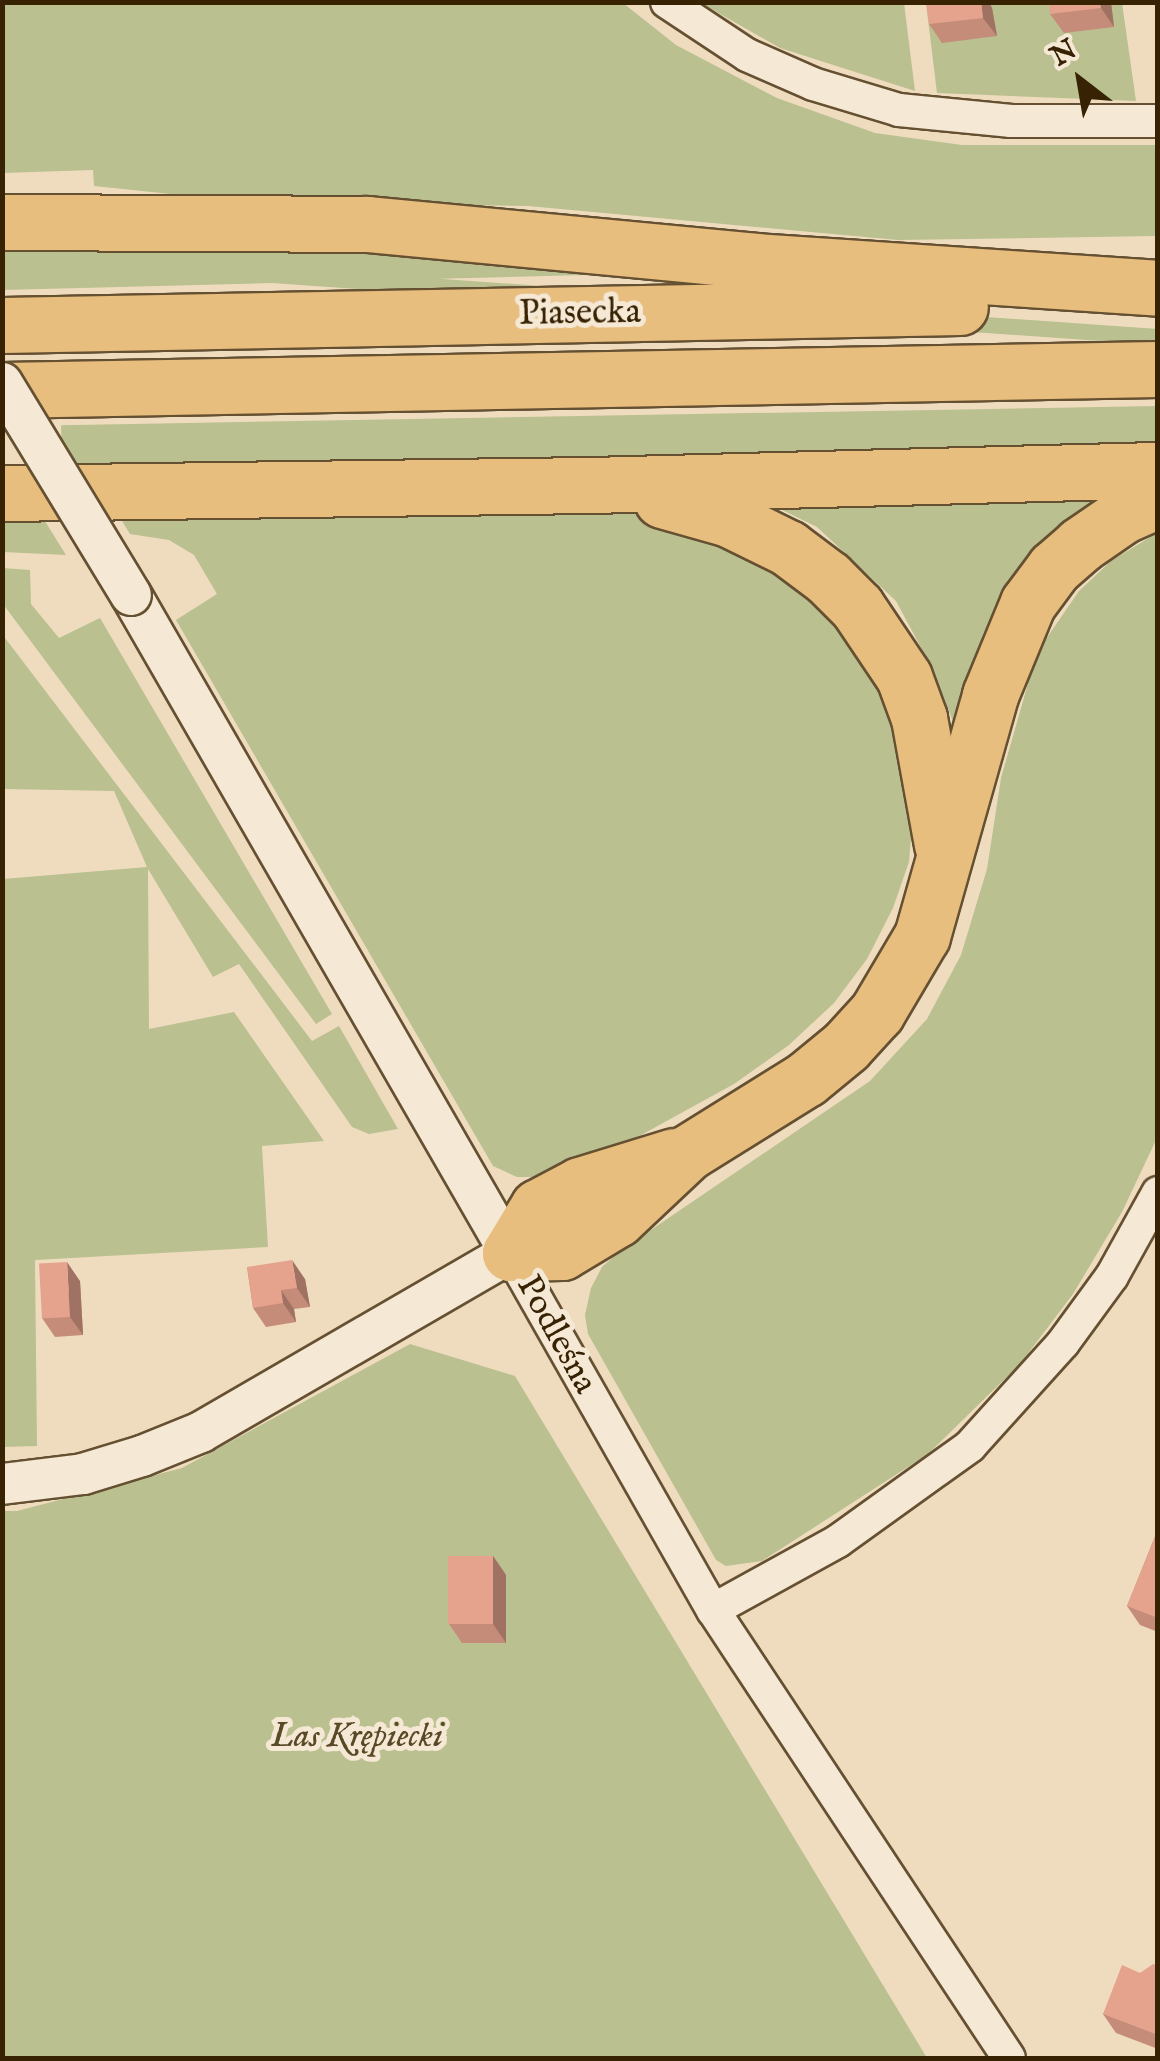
<!DOCTYPE html>
<meta charset="utf-8">
<style>
body{margin:0}
#map{position:relative;width:1160px;height:2061px;overflow:hidden;background:#efdcbe;font-family:"IM FELL English",serif}
div>[style]{position:absolute}
.green>*{inset:0;background:#bac090;transform-origin:0 0}
.roads{filter:drop-shadow(2px 0 #655032) drop-shadow(-2px 0 #655032) drop-shadow(0 2px #655032) drop-shadow(0 -2px #655032)}
.minor>*{height:32px;margin:-16px;padding:0 16px;transform-origin:16px;border-radius:16px;background:#f5e8d5}
.tertiary>*{height:40px;margin:-20px;padding:0 20px;transform-origin:20px;border-radius:20px;background:#f5e8d5}
.motorway>*{height:55px;margin:-27.5px;padding:0 27.5px;transform-origin:27.5px;border-radius:27.5px;background:#e8be7f}
.bridges{filter:drop-shadow(2px 0 #655032) drop-shadow(-2px 0 #655032) drop-shadow(0 2px #655032) drop-shadow(0 -2px #655032)}
.tertiary-bridge>*{height:40px;margin:-20px;padding:0 20px;transform-origin:20px;border-radius:20px;background:#f5e8d5}
.wall>*{inset:0;background:#c58c79}
.shaded-wall>*{inset:0;background:#a07263}
.building>*{inset:0;background:#e5a38d;transform-origin:0 0}
span{translate:-50% -50%;white-space:nowrap;text-align:center;line-height:1.15;-webkit-text-stroke:10px #f5e8d5;paint-order:stroke}
.street-label{font-size:35px;color:#372203}
.park-label{font-size:35px;color:#584a26;font-style:italic}
.frame{position:absolute;inset:0;border:5px solid #372203;pointer-events:none}
.north{position:absolute;left:1030px;top:30px;width:100px;height:100px;-webkit-text-stroke:8px #f5e8d5;paint-order:stroke;rotate:329deg;font-size:28px;font-weight:700;line-height:40px;text-align:center;color:#372203}
.north::after{content:'';display:block;margin:auto;width:35px;height:45px;background:#372203;clip-path:polygon(50% 0,100% 100%,50% 72%,0 100%)}
</style>
<div id="map">
<div class="green">
<div style="clip-path:polygon(3px 3px,623px 3px,676px 45px,777px 98px,875px 133px,962px 145px,1157px 145px,1157px 236px,898px 240px,528px 206px,238px 201px,94px 186px,93px 170px,3px 173px)"></div>
<div style="clip-path:polygon(701px 3px,904px 3px,915px 91px,780px 48px)"></div>
<div style="clip-path:polygon(926px 3px,1122px 3px,1136px 101px,937px 93px)"></div>
<div style="clip-path:polygon(246px 240px,622px 274px,3px 290px,2px 243px)"></div>
<div style="left:1158px;top:329px;width:16px;height:1156px;rotate:94deg"></div>
<div style="left:1157px;top:406px;width:48px;height:1096px;rotate:89deg"></div>
<div style="clip-path:polygon(1100px 498px,1007px 588px,983px 634px,957px 732px,933px 670px,896px 601px,817px 527px,768px 503px)"></div>
<div style="clip-path:polygon(38px 510px,66px 555px,3px 552px,3px 511px)"></div>
<div style="clip-path:polygon(533px 510px,642px 513px,753px 552px,813px 595px,860px 650px,889px 704px,913px 814px,909px 862px,893px 908px,867px 959px,834px 1003px,789px 1045px,734px 1084px,603px 1156px,550px 1177px,517px 1177px,493px 1166px,176px 620px,217px 594px,194px 555px,169px 540px,130px 534px,116px 511px)"></div>
<div style="clip-path:polygon(1157px 533px,1157px 1138px,1122px 1212px,1073px 1294px,1020px 1364px,928px 1454px,762px 1561px,726px 1566px,716px 1560px,588px 1334px,585px 1315px,591px 1288px,602px 1267px,620px 1251px,870px 1081px,927px 1019px,961px 955px,987px 869px,1001px 778px,1037px 652px,1079px 591px,1111px 561px)"></div>
<div style="clip-path:polygon(3px 568px,30px 570px,31px 604px,59px 638px,100px 618px,332px 1014px,316px 1024px,3px 604px)"></div>
<div style="clip-path:polygon(2px 634px,312px 1041px,339px 1026px,398px 1129px,369px 1134px,352px 1127px,239px 964px,213px 977px,148px 869px,149px 1029px,234px 1012px,324px 1141px,262px 1146px,268px 1247px,35px 1260px,37px 1446px,3px 1447px,3px 879px,147px 867px,114px 791px,3px 789px)"></div>
<div style="clip-path:polygon(410px 1344px,515px 1376px,927px 2058px,3px 2058px,3px 1511px,17px 1511px,182px 1468px)"></div>
</div>
<div class="roads">
<div class="minor">
<div style="left:667px;top:2px;width:96px;rotate:33.5deg"></div>
<div style="left:747px;top:55px;width:72px;rotate:23.7deg"></div>
<div style="left:813px;top:84px;width:90px;rotate:16.8deg"></div>
<div style="left:899px;top:110px;width:113px;rotate:5.6deg"></div>
<div style="left:1011px;top:121px;width:147px"></div>
<div style="left:510px;top:1253px;width:411px;rotate:60.4deg"></div>
<div style="left:713px;top:1610px;width:537px;rotate:56.55deg"></div>
<div style="left:713px;top:1610px;width:143px;rotate:-28.9deg"></div>
<div style="left:838px;top:1541px;width:163px;rotate:-35.7deg"></div>
<div style="left:970px;top:1446px;width:139px;rotate:-47.9deg"></div>
<div style="left:1063px;top:1343px;width:83px;rotate:-53.8deg"></div>
<div style="left:1112px;top:1276px;width:95px;rotate:-61deg"></div>
</div>
<div class="tertiary">
<div style="left:2px;top:1484px;width:82px;rotate:-7deg"></div>
<div style="left:83px;top:1474px;width:62px;rotate:-17deg"></div>
<div style="left:142px;top:1456px;width:64px;rotate:-22.1deg"></div>
<div style="left:201px;top:1432px;width:357px;rotate:-30.1deg"></div>
<div style="left:510px;top:1253px;width:759px;rotate:-119.94deg"></div>
</div>
<div class="motorway">
<div style="left:2px;top:222px;width:365px;rotate:0.3deg"></div>
<div style="left:367px;top:224px;width:390px;rotate:5.4deg"></div>
<div style="left:755px;top:261px;width:404px;rotate:3.8deg"></div>
<div style="left:2px;top:325px;width:958px;rotate:-1.08deg"></div>
<div style="left:2px;top:390px;width:1156px;rotate:-1.04deg"></div>
<div style="left:2px;top:493px;width:589px;rotate:-0.78deg"></div>
<div style="left:591px;top:485px;width:567px;rotate:-1.52deg"></div>
<div style="left:662px;top:500px;width:70px;rotate:15.8deg"></div>
<div style="left:729px;top:519px;width:66px;rotate:26.2deg"></div>
<div style="left:788px;top:548px;width:50px;rotate:36.9deg"></div>
<div style="left:828px;top:578px;width:41px;rotate:45deg"></div>
<div style="left:857px;top:607px;width:84px;rotate:56.1deg"></div>
<div style="left:904px;top:677px;width:44px;rotate:69.9deg"></div>
<div style="left:919px;top:718px;width:129px;rotate:79.7deg"></div>
<div style="left:510px;top:1253px;width:52px;rotate:-1.1deg"></div>
<div style="left:562px;top:1252px;width:64px;rotate:-31deg"></div>
<div style="left:617px;top:1219px;width:96px;rotate:-43.3deg"></div>
<div style="left:687px;top:1153px;width:140px;rotate:-31.9deg"></div>
<div style="left:806px;top:1079px;width:52px;rotate:-39.5deg"></div>
<div style="left:846px;top:1046px;width:46px;rotate:-47.6deg"></div>
<div style="left:877px;top:1012px;width:88px;rotate:-59.4deg"></div>
<div style="left:922px;top:936px;width:250px;rotate:-74.2deg"></div>
<div style="left:990px;top:695px;width:100px;rotate:-67.6deg"></div>
<div style="left:1028px;top:603px;width:44px;rotate:-53.4deg"></div>
<div style="left:1054px;top:568px;width:35px;rotate:-41deg"></div>
<div style="left:1080px;top:545px;width:51px;rotate:-34.6deg"></div>
<div style="left:1122px;top:516px;width:39px;rotate:-24deg"></div>
<div style="left:510px;top:1253px;width:54px;rotate:-58.7deg"></div>
<div style="left:538px;top:1207px;width:47px;rotate:-27.6deg"></div>
<div style="left:580px;top:1185px;width:98px;rotate:-17.1deg"></div>
</div>
</div>
<div class="bridges">
<div class="tertiary-bridge">
<div style="left:2px;top:383px;width:248px;rotate:58.7deg"></div>
</div>
</div>
<div class="wall">
<div style="clip-path:polygon(1111px 2px,1114px 27px,1064px 33px,1050px 14px)"></div>
<div style="clip-path:polygon(992px 8px,997px 36px,942px 43px,929px 24px)"></div>
<div style="clip-path:polygon(247px 1267px,305px 1279px,310px 1307px,294px 1309px,296px 1322px,266px 1327px,253px 1308px)"></div>
<div style="clip-path:polygon(80px 1281px,83px 1335px,55px 1337px,42px 1318px)"></div>
<div style="clip-path:polygon(1158px 1529px,1158px 1632px,1140px 1625px,1127px 1606px)"></div>
<div style="clip-path:polygon(493px 1556px,506px 1575px,506px 1643px,462px 1643px,449px 1624px)"></div>
<div style="clip-path:polygon(1158px 1966px,1158px 2049px,1116px 2033px,1103px 2014px,1140px 1973px)"></div>
</div>
<div class="shaded-wall">
<div style="clip-path:polygon(981px 2px,989px 2px,992px 8px,997px 36px,983px 18px)"></div>
<div style="clip-path:polygon(1100px 2px,1111px 2px,1114px 27px,1101px 8px)"></div>
<div style="clip-path:polygon(292px 1260px,305px 1279px,310px 1307px,297px 1288px)"></div>
<div style="clip-path:polygon(67px 1262px,80px 1281px,83px 1335px,70px 1317px)"></div>
<div style="clip-path:polygon(281px 1290px,294px 1309px,296px 1322px,283px 1303px)"></div>
<div style="clip-path:polygon(493px 1556px,506px 1575px,506px 1643px,493px 1624px)"></div>
</div>
<div class="building">
<div style="clip-path:polygon(926px 2px,981px 2px,983px 18px,929px 24px)"></div>
<div style="clip-path:polygon(1049px 2px,1100px 2px,1101px 8px,1050px 14px)"></div>
<div style="clip-path:polygon(292px 1260px,297px 1288px,281px 1290px,283px 1303px,253px 1308px,247px 1267px)"></div>
<div style="left:67px;top:1262px;width:55px;height:28px;rotate:87deg"></div>
<div style="clip-path:polygon(1158px 1529px,1158px 1618px,1127px 1606px)"></div>
<div style="left:493px;top:1556px;width:68px;height:45px;rotate:90deg"></div>
<div style="clip-path:polygon(1153px 1964px,1158px 1966px,1158px 2035px,1103px 2014px,1122px 1965px,1140px 1973px)"></div>
</div>
<div class="street-label">
<span style="left:580px;top:314px;rotate:-1deg">Piasecka</span>
<span style="left:556px;top:1335px;rotate:61deg">Podleśna</span>
</div>
<div class="park-label">
<span style="left:357px;top:1737px">Las Krępiecki</span>
</div>
<div class="frame"></div>
<div class="north">N</div>
</div>
